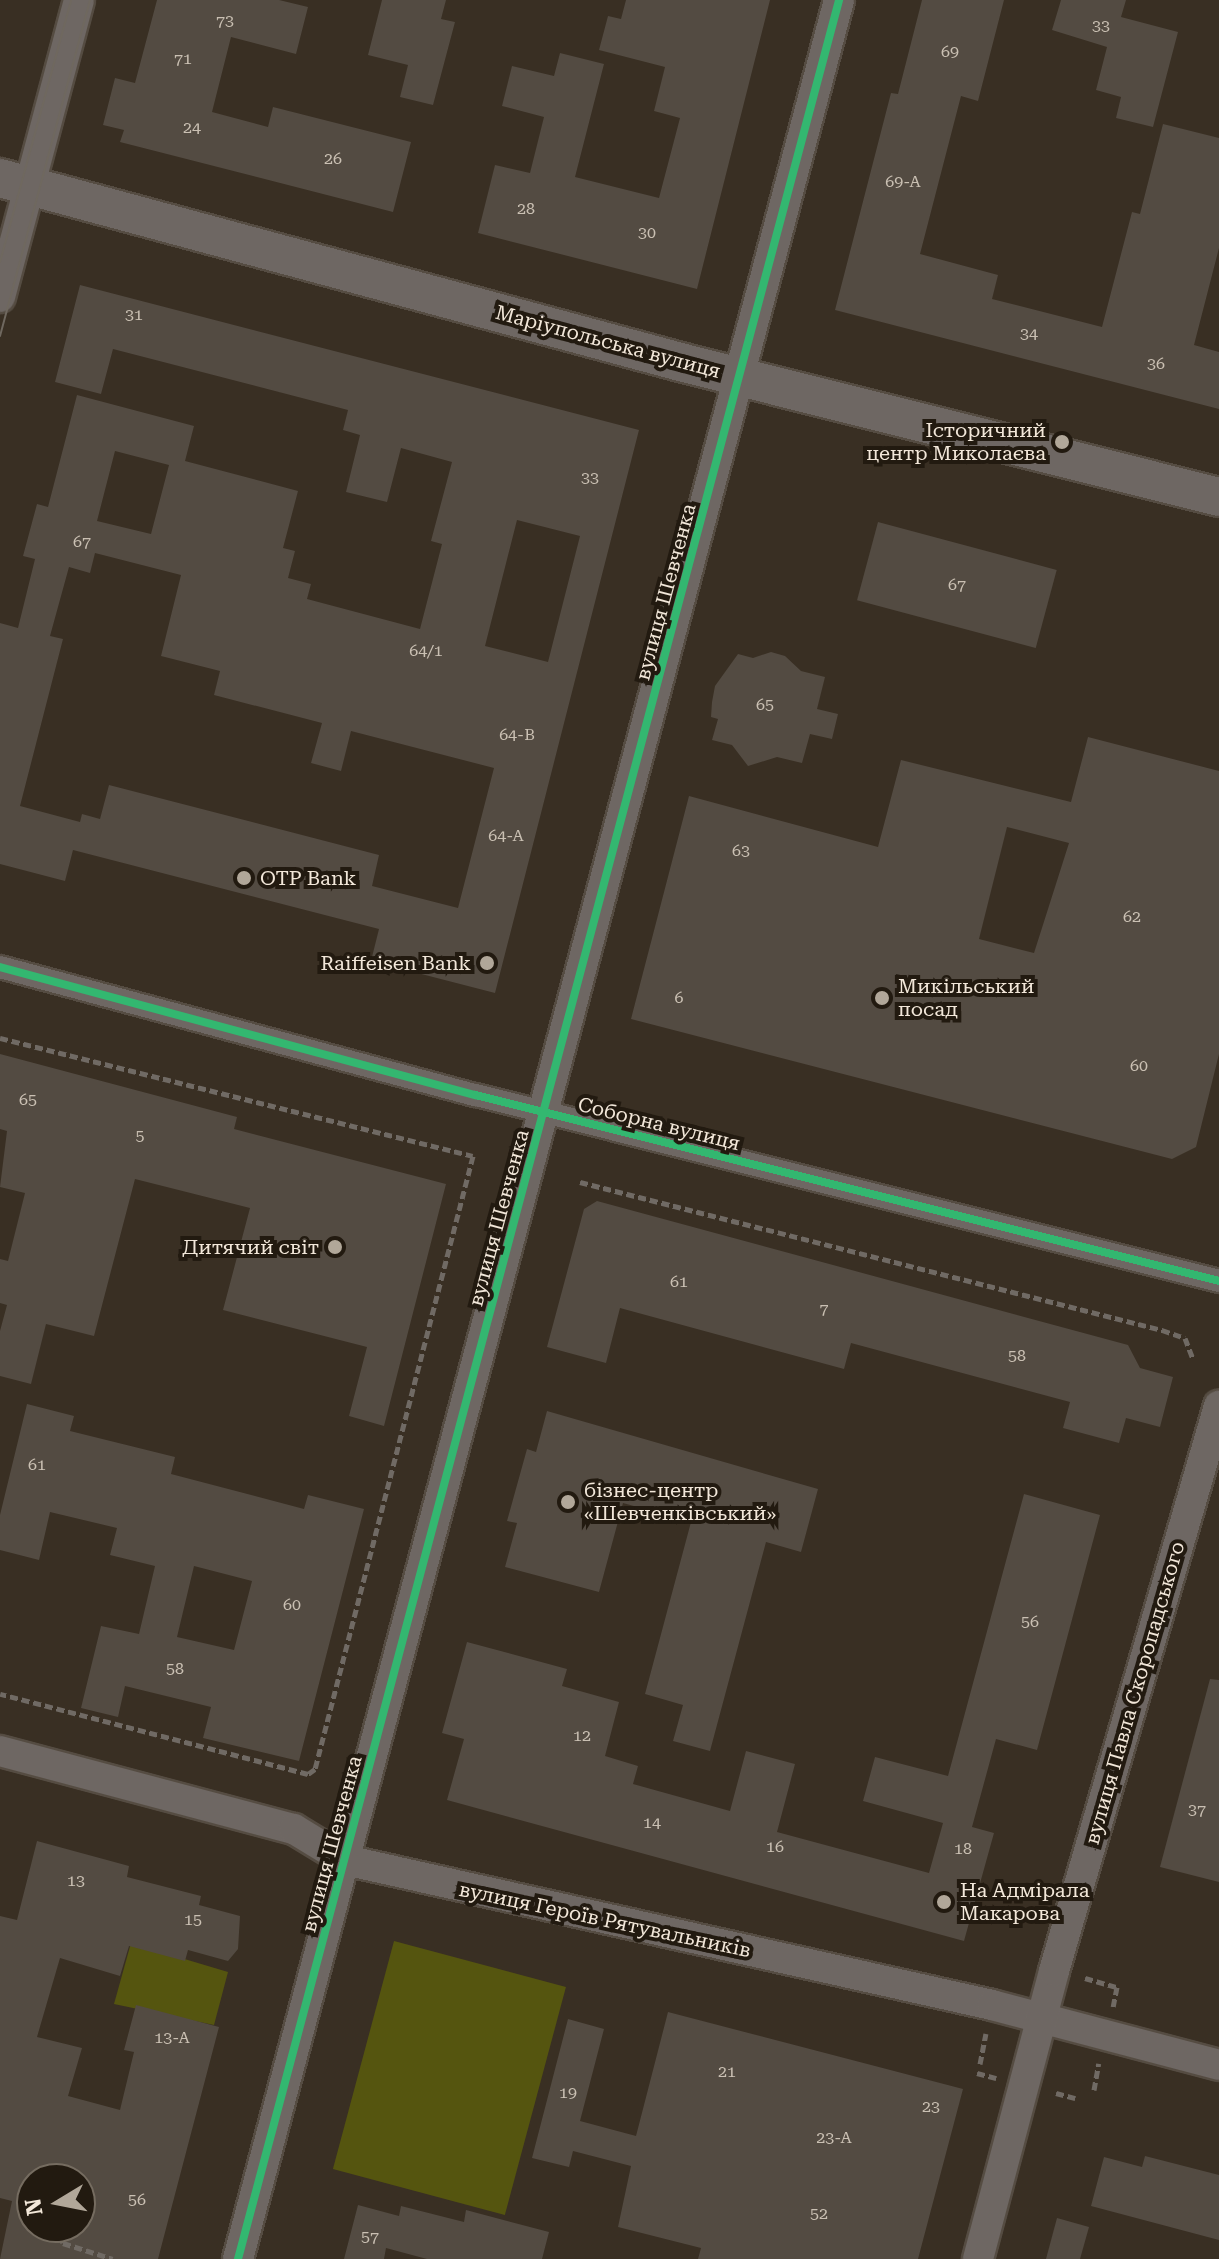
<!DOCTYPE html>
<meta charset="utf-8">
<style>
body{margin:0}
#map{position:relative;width:1219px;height:2259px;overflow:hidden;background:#392f23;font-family:"Roboto Serif",serif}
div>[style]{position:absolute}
.green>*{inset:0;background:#55550f;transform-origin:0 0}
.building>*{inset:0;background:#534b42;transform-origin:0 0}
.path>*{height:5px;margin-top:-2.5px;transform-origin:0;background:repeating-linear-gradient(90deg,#706a64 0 8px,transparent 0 12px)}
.roads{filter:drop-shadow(2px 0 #554c42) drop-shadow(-2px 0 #554c42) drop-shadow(0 2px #554c42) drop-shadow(0 -2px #554c42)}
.pedestrian>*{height:22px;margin:-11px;padding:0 11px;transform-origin:11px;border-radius:11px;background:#6e6763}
.minor>*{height:30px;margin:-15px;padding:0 15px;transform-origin:15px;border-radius:15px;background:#6e6763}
.tertiary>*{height:38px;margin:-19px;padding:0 19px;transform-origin:19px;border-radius:19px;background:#6e6763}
.tram>*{height:2px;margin:-1px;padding:0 1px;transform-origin:1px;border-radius:1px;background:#6f685f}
.cycleway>*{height:8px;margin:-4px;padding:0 4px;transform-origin:4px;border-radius:4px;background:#33b770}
.dots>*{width:22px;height:22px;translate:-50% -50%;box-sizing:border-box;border:4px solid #221a10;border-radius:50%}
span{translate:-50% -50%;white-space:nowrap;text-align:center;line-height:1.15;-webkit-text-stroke:8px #221a10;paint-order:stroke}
.number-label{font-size:16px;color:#cac0b3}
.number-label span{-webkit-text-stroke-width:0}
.street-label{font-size:20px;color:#f2e7d9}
.poi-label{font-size:20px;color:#f2e7d9}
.right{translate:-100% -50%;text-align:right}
.left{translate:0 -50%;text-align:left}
.north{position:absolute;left:16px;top:2163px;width:80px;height:80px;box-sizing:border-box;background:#221a10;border:2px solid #756c60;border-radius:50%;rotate:260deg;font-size:22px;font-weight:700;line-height:32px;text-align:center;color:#f2e7d9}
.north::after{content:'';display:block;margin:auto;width:28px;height:36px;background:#b1a799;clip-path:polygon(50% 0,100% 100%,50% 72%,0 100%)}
</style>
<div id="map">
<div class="green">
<div style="left:394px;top:1941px;width:178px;height:236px;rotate:15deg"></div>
<div style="clip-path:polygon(131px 1943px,228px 1972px,214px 2025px,114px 2004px)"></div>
</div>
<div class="building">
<div style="clip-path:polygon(157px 0,279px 0,308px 7px,296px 54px,231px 37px,212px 112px,268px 127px,273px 107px,411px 142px,393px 212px,120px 142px,124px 130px,103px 125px,115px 78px,135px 83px)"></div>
<div style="clip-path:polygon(382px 0,446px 0,441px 19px,455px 22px,433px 105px,400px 97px,408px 65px,368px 55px)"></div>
<div style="clip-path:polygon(626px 0,770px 0,697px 289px,478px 233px,495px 165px,530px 173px,544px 117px,502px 106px,512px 66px,554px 76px,560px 53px,604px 64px,575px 177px,659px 198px,680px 118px,654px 111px,665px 67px,599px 50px,608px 16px,621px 19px)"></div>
<div style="clip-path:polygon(922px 0,1004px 0,978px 101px,961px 96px,920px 254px,998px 275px,992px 299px,1102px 327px,1132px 212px,1140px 214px,1163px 124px,1219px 138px,1219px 248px,1194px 345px,1219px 352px,1219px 409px,835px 310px,891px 93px,898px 94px)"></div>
<div style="clip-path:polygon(1061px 0,1126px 0,1121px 17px,1178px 32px,1153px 127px,1116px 118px,1121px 97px,1096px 90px,1107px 47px,1052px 30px)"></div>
<div style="clip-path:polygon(evenodd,80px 285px,639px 430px,495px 993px,371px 961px,379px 929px,73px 850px,65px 881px,0 864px,0 623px,18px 628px,35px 559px,23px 556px,37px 504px,48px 507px,77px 395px,194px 426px,185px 461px,298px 491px,283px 548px,295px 551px,288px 578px,311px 584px,307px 599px,420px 629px,442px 544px,431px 541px,452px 462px,401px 448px,387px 502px,346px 492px,360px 435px,343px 430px,348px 410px,113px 349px,101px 394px,55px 382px,80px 285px,115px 451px,169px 465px,151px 534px,97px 521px,115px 451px,80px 285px,517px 520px,580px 536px,548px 662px,485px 646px,517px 520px,80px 285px,95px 553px,181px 575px,161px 656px,220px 671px,214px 695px,322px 723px,311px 763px,341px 771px,351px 731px,494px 768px,458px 908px,372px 886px,379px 855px,109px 785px,100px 819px,82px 814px,80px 822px,20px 806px,63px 639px,50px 636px,69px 567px,90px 573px,95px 553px)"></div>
<div style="left:878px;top:522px;width:185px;height:81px;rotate:15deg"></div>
<div style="clip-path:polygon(771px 652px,785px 656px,801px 671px,825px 677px,817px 709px,838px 714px,832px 739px,810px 734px,802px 763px,777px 757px,748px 766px,732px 745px,712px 740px,718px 719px,711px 717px,712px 702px,715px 686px,738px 654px,753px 658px)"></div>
<div style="clip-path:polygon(evenodd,1088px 737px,1219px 771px,1219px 1054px,1196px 1147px,1172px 1159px,631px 1019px,689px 796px,878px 847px,901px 760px,1071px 802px,1088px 737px,1007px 827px,1069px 843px,1034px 953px,979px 939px,1007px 827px)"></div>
<div style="clip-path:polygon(0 1054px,237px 1117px,234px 1129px,446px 1184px,384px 1426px,349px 1416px,367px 1347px,223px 1310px,250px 1208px,135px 1179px,94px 1336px,46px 1324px,31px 1384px,0 1376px,0 1331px,7px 1305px,0 1303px,0 1259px,8px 1261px,25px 1193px,0 1187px,7px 1131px,0 1129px)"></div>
<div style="clip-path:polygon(597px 1201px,1128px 1345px,1140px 1368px,1173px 1377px,1160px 1427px,1126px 1418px,1119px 1443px,1063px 1428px,1070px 1402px,851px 1343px,844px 1369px,620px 1308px,606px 1363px,547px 1347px,584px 1209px)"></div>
<div style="clip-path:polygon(evenodd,27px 1404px,74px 1416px,70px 1431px,175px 1457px,171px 1474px,304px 1509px,308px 1495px,364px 1509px,299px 1761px,203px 1738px,211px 1707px,125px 1686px,118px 1717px,81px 1708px,101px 1626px,139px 1634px,155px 1566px,110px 1555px,117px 1528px,50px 1512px,39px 1560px,0 1550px,0 1515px,27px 1404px,194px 1566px,252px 1581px,234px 1650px,177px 1637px,194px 1566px)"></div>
<div style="clip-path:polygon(547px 1411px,818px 1489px,801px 1552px,766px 1542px,710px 1751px,673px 1741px,683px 1705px,645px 1694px,691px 1522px,623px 1503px,599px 1592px,505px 1567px,517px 1523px,507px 1521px,527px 1449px,536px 1452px)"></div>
<div style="clip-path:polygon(1024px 1494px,1100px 1515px,1037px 1750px,996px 1739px,972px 1827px,994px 1833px,964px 1941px,447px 1800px,464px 1739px,442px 1733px,467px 1642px,567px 1669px,562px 1686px,619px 1702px,605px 1756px,638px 1766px,633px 1784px,730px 1811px,746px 1751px,795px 1764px,777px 1832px,929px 1873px,943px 1823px,863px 1801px,875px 1757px,948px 1776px)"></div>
<div style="clip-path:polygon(1210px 1679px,1219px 1680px,1219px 1882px,1160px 1867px)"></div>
<div style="clip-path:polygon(evenodd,37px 1841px,129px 1866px,127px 1877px,201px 1896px,199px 1905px,240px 1916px,238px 1949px,228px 1961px,188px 1950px,185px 1961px,129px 1946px,120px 1976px,60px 1958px,37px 2037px,82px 2048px,68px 2096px,120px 2110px,134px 2052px,124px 2050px,136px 2005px,219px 2027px,158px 2259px,0 2259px,12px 2201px,0 2198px,0 1916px,17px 1920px,37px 1841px,32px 2179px,80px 2179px,80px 2227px,32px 2227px,32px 2179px)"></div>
<div style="clip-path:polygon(668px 2012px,963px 2089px,918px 2259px,698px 2259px,701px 2248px,618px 2227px,631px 2166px,573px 2151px,569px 2167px,532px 2158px,568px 2019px,604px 2029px,580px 2121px,636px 2136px)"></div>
<div style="clip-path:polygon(1145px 2156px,1219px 2175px,1219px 2240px,1091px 2206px,1104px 2157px,1142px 2167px)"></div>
<div style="clip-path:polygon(358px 2205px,399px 2216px,401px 2206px,464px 2222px,466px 2210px,549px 2232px,542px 2259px,427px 2259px,386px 2248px,384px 2259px,344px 2259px)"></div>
<div style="clip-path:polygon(1057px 2218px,1089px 2227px,1080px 2259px,1046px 2259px)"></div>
</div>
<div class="path">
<div style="left:0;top:1038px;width:487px;rotate:14deg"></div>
<div style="left:473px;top:1156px;width:633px;rotate:104.45deg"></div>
<div style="left:315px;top:1769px;width:9px;rotate:144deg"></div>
<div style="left:308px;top:1774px;width:318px;rotate:-165.4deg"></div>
<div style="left:580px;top:1182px;width:601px;rotate:14.27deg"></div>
<div style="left:1162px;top:1330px;width:24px;rotate:19deg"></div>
<div style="left:1185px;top:1338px;width:22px;rotate:69deg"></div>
<div style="left:1085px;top:1978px;width:33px;rotate:16deg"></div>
<div style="left:1117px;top:1987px;width:20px;rotate:101deg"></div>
<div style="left:980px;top:2064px;width:31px;rotate:-79deg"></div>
<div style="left:977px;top:2073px;width:20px;rotate:15deg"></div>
<div style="left:1094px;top:2090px;width:27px;rotate:-80deg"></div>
<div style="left:1056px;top:2093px;width:20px;rotate:15deg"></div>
<div style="left:56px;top:2227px;width:17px;rotate:66deg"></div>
<div style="left:63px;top:2243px;width:52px;rotate:17.7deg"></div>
</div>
<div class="roads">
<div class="pedestrian">
<div style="left:0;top:967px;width:493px;rotate:15.1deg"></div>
<div style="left:476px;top:1095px;width:766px;rotate:14.05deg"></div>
</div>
<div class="minor">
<div style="left:0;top:297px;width:307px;rotate:-75.1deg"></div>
<div style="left:0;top:1751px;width:304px;rotate:14.9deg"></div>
<div style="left:294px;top:1829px;width:60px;rotate:31.3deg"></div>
<div style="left:345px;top:1860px;width:663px;rotate:12.63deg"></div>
<div style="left:992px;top:2005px;width:235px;rotate:14.8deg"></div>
<div style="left:238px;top:2259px;width:2338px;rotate:-75.1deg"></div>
<div style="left:978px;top:2259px;width:298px;rotate:-75.2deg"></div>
<div style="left:1054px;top:1971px;width:589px;rotate:-73.72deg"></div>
</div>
<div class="tertiary">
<div style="left:0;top:178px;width:709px;rotate:15.13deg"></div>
<div style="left:684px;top:363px;width:552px;rotate:14.06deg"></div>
</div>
</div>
<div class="tram">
<div style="left:0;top:262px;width:271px;rotate:-74.8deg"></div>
<div style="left:0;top:336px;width:348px;rotate:-75deg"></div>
</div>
<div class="cycleway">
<div style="left:0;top:967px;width:493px;rotate:15.1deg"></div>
<div style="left:476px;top:1095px;width:766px;rotate:14.05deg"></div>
<div style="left:238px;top:2259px;width:2338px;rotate:-75.1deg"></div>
</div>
<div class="dots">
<div style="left:1062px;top:442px;background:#b1a799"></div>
<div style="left:244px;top:878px;background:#b1a799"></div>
<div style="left:487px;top:963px;background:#b1a799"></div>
<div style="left:882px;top:998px;background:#b1a799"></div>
<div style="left:335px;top:1247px;background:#b1a799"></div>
<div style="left:568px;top:1502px;background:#b1a799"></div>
<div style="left:944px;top:1902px;background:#b1a799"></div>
</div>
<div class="number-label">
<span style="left:225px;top:21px">73</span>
<span style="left:1101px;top:26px">33</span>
<span style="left:950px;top:52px">69</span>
<span style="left:183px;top:59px">71</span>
<span style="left:192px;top:128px">24</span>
<span style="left:333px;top:159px">26</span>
<span style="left:903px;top:182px">69-А</span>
<span style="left:526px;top:209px">28</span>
<span style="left:647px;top:233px">30</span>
<span style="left:134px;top:315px">31</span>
<span style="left:1029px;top:334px">34</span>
<span style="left:1156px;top:364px">36</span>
<span style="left:590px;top:478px">33</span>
<span style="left:82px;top:542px">67</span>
<span style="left:957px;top:585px">67</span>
<span style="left:426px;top:651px">64/1</span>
<span style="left:765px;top:705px">65</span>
<span style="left:517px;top:735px">64-В</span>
<span style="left:506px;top:836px">64-А</span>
<span style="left:741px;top:851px">63</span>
<span style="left:1132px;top:917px">62</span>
<span style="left:679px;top:998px">6</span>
<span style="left:1139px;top:1066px">60</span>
<span style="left:28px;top:1100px">65</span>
<span style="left:140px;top:1136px">5</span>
<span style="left:679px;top:1282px">61</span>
<span style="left:824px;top:1309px">7</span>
<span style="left:1017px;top:1356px">58</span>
<span style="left:37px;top:1465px">61</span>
<span style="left:292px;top:1605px">60</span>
<span style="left:1030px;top:1622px">56</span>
<span style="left:175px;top:1669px">58</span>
<span style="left:582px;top:1736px">12</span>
<span style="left:1197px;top:1810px">37</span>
<span style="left:652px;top:1823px">14</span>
<span style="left:775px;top:1847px">16</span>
<span style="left:963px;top:1849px">18</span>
<span style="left:76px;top:1881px">13</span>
<span style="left:193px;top:1920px">15</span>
<span style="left:172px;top:2038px">13-А</span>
<span style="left:727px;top:2072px">21</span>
<span style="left:568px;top:2093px">19</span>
<span style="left:931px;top:2107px">23</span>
<span style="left:834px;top:2138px">23-А</span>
<span style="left:137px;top:2200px">56</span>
<span style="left:819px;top:2214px">52</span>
<span style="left:370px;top:2237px">57</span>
</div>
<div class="street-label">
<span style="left:608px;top:342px;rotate:15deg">Маріупольська вулиця</span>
<span style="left:666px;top:592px;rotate:-75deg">вулиця Шевченка</span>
<span style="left:659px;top:1124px;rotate:14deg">Соборна вулиця</span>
<span style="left:499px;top:1218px;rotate:-75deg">вулиця Шевченка</span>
<span style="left:1135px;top:1693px;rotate:-74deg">вулиця Павла Скоропадського</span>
<span style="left:332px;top:1844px;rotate:-75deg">вулиця Шевченка</span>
<span style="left:605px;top:1920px;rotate:12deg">вулиця Героїв Рятувальників</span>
</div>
<div class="poi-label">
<span class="right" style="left:1046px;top:442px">Історичний<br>центр Миколаєва</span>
<span class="left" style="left:260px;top:878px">OTP Bank</span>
<span class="right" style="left:471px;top:963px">Raiffeisen Bank</span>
<span class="left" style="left:898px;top:998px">Микільський<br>посад</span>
<span class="right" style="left:319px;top:1247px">Дитячий світ</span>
<span class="left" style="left:584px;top:1502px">бізнес-центр<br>«Шевченківський»</span>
<span class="left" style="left:960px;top:1902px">На Адмірала<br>Макарова</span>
</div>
<div class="north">N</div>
</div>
